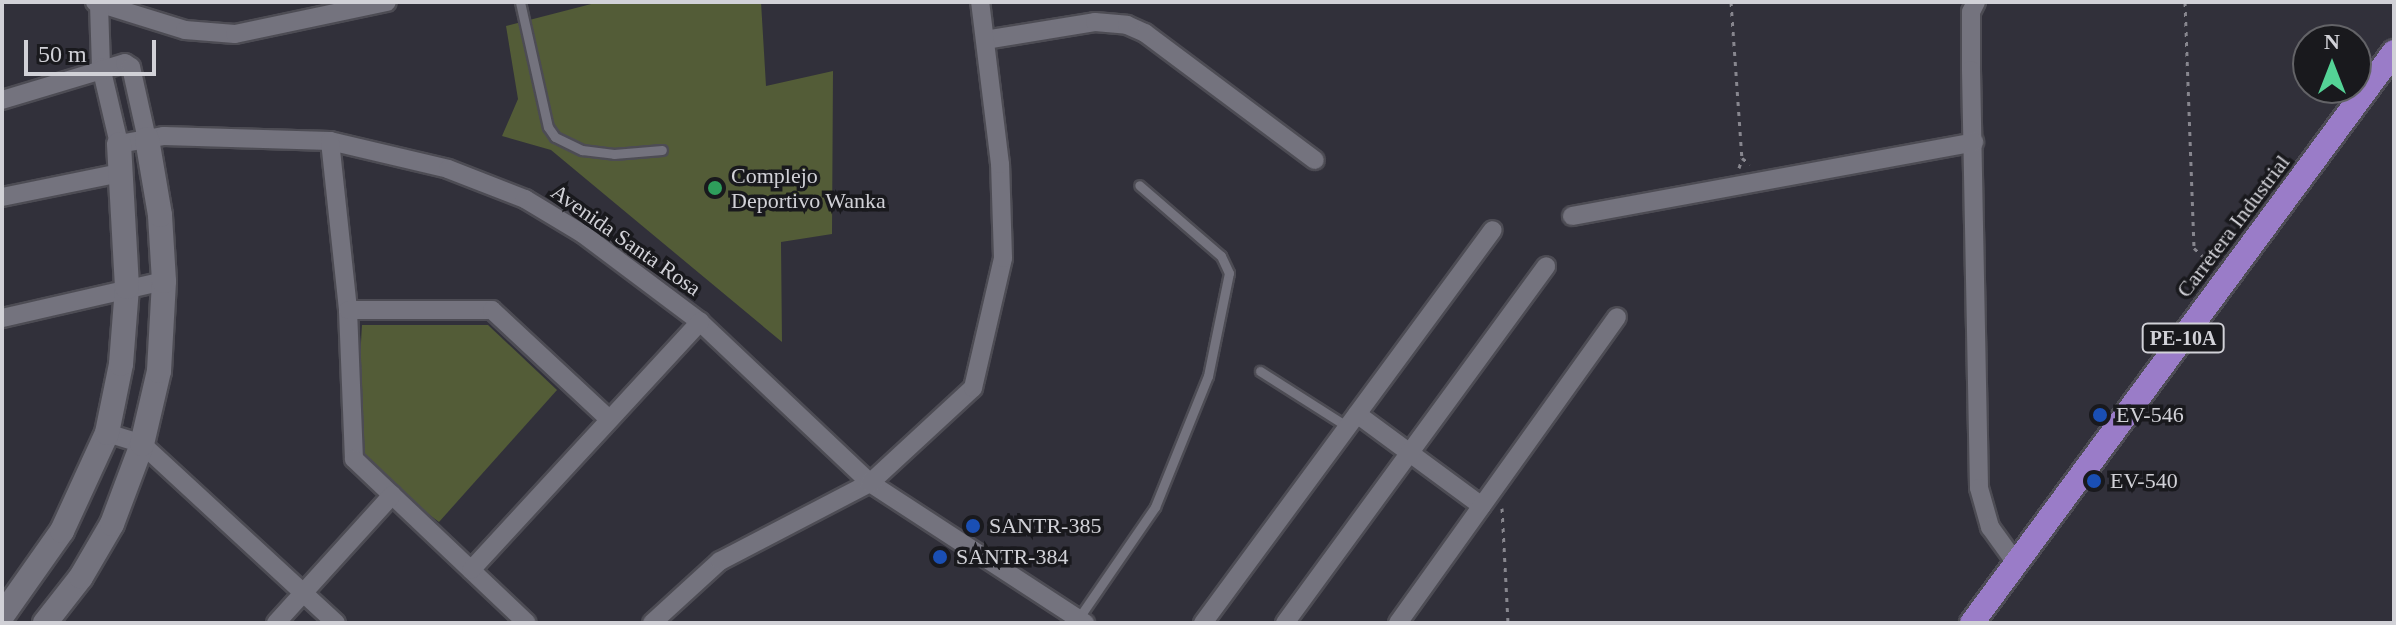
<!DOCTYPE html>
<style>
body{margin:0}
#map{position:relative;width:2396px;height:625px;overflow:hidden;background:#31303a;font-family:Georgia,serif}
div>[style]{position:absolute}
.green>*{inset:0;background:#535c37}
.path>*{height:3px;margin-top:-1.5px;transform-origin:0;background:repeating-linear-gradient(90deg,#87868e 0 4px,transparent 0 10px)}
.roads{filter:drop-shadow(2px 0 #4d4c54) drop-shadow(-2px 0 #4d4c54) drop-shadow(0 2px #4d4c54) drop-shadow(0 -2px #4d4c54)}
.lane>*{height:9px;margin:-4.5px;padding:0 4.5px;transform-origin:4.5px;border-radius:4.5px;background:#74737e}
.street>*{height:18px;margin:-9px;padding:0 9px;transform-origin:9px;border-radius:9px;background:#74737e}
.secondary>*{height:24px;margin:-12px;padding:0 12px;transform-origin:12px;border-radius:12px;background:#74737e}
.highway>*{height:24px;margin:-12px;padding:0 12px;transform-origin:12px;border-radius:12px;background:#9a7cc8}
.dots>*{width:22px;height:22px;translate:-50% -50%;box-sizing:border-box;border:4px solid #19191d;border-radius:50%}
span{translate:-50% -50%;white-space:nowrap;text-align:center;line-height:1.15;-webkit-text-stroke:7px #19191d;paint-order:stroke}
.shield-label span{padding:2px 6px;background:#19191d;border:2px solid;border-radius:6px;-webkit-text-stroke-width:0}
.shield-label{font-size:20px;color:#d1d1d7;font-weight:700}
.poi-label{font-size:22px;color:#d1d1d7}
.left{translate:0 -50%;text-align:left}
.street-label{font-size:22px;color:#d1d1d7}
.frame{position:absolute;inset:0;border:4px solid #d1d1d7;pointer-events:none}
.north{position:absolute;left:2292px;top:24px;width:80px;height:80px;box-sizing:border-box;background:#19191d;border:2px solid #636367;border-radius:50%;rotate:0deg;font-size:22px;font-weight:700;line-height:32px;text-align:center;color:#d1d1d7}
.north::after{content:'';display:block;margin:auto;width:28px;height:36px;background:#54d396;clip-path:polygon(50% 0,100% 100%,50% 72%,0 100%)}
.scale{position:absolute;left:24px;top:40px;width:132px;height:36px;box-sizing:border-box;border:4px solid #d1d1d7;border-top:0;padding-left:10px;font-size:24px;line-height:28px;white-space:nowrap;color:#d1d1d7;-webkit-text-stroke:6px #19191d;paint-order:stroke}
</style>
<div id="map">
<div class="green">
<div style="clip-path:polygon(599px 2px,761px 2px,766px 86px,833px 71px,832px 234px,781px 242px,782px 342px,551px 150px,502px 136px,518px 99px,506px 26px)"></div>
<div style="clip-path:polygon(362px 325px,488px 325px,557px 390px,439px 522px,354px 459px)"></div>
</div>
<div class="path">
<div style="left:1731px;top:2px;width:156px;rotate:86deg"></div>
<div style="left:2185px;top:2px;width:246px;rotate:87.9deg"></div>
<div style="left:2194px;top:248px;width:22px;rotate:43deg"></div>
<div style="left:1739px;top:168px;width:10px;rotate:-73deg"></div>
<div style="left:1742px;top:158px;width:10px;rotate:37deg"></div>
<div style="left:1502px;top:508px;width:115px;rotate:87deg"></div>
</div>
<div class="roads">
<div class="lane">
<div style="left:520px;top:2px;width:128px;rotate:77.4deg"></div>
<div style="left:548px;top:127px;width:12px;rotate:55deg"></div>
<div style="left:555px;top:137px;width:30px;rotate:26deg"></div>
<div style="left:582px;top:150px;width:32px;rotate:7deg"></div>
<div style="left:614px;top:154px;width:48px;rotate:-4.8deg"></div>
<div style="left:1260px;top:371px;width:104px;rotate:32.5deg"></div>
<div style="left:1078px;top:619px;width:136px;rotate:-55.5deg"></div>
<div style="left:1155px;top:507px;width:141px;rotate:-68deg"></div>
<div style="left:1208px;top:376px;width:105px;rotate:-78.5deg"></div>
<div style="left:1229px;top:273px;width:19px;rotate:-115deg"></div>
<div style="left:1221px;top:256px;width:108px;rotate:-139.1deg"></div>
</div>
<div class="street">
<div style="left:95px;top:2px;width:94px;rotate:17.3deg"></div>
<div style="left:185px;top:30px;width:50px;rotate:4.6deg"></div>
<div style="left:235px;top:34px;width:155px;rotate:-11.9deg"></div>
<div style="left:1976px;top:2px;width:11px;rotate:117deg"></div>
<div style="left:1971px;top:12px;width:58px;rotate:90deg"></div>
<div style="left:1971px;top:70px;width:418px;rotate:88.9deg"></div>
<div style="left:1979px;top:488px;width:41px;rotate:74.2deg"></div>
<div style="left:1990px;top:527px;width:44px;rotate:54.2deg"></div>
<div style="left:99px;top:4px;width:63px;rotate:88.2deg"></div>
<div style="left:101px;top:67px;width:79px;rotate:76.8deg"></div>
<div style="left:119px;top:144px;width:46px;rotate:-10.1deg"></div>
<div style="left:164px;top:136px;width:166px;rotate:1.7deg"></div>
<div style="left:330px;top:141px;width:121px;rotate:13.3deg"></div>
<div style="left:448px;top:169px;width:83px;rotate:21.3deg"></div>
<div style="left:525px;top:199px;width:68px;rotate:31.1deg"></div>
<div style="left:583px;top:234px;width:146px;rotate:36.9deg"></div>
<div style="left:700px;top:322px;width:234px;rotate:43.4deg"></div>
<div style="left:870px;top:483px;width:257px;rotate:33.1deg"></div>
<div style="left:985px;top:40px;width:111px;rotate:-9.3deg"></div>
<div style="left:1095px;top:22px;width:32px;rotate:5deg"></div>
<div style="left:1127px;top:25px;width:20px;rotate:24deg"></div>
<div style="left:1145px;top:33px;width:212px;rotate:36.8deg"></div>
<div style="left:2px;top:100px;width:128px;rotate:-16.7deg"></div>
<div style="left:125px;top:63px;width:7px;rotate:34deg"></div>
<div style="left:131px;top:67px;width:74px;rotate:77.5deg"></div>
<div style="left:330px;top:141px;width:170px;rotate:83.9deg"></div>
<div style="left:348px;top:310px;width:149px;rotate:87.7deg"></div>
<div style="left:354px;top:459px;width:238px;rotate:43.5deg"></div>
<div style="left:2px;top:197px;width:120px;rotate:-11.5deg"></div>
<div style="left:1572px;top:216px;width:409px;rotate:-10.4deg"></div>
<div style="left:348px;top:310px;width:144px"></div>
<div style="left:492px;top:310px;width:160px;rotate:43deg"></div>
<div style="left:2px;top:318px;width:166px;rotate:-12.9deg"></div>
<div style="left:1357px;top:414px;width:155px;rotate:36.4deg"></div>
<div style="left:107px;top:433px;width:37px;rotate:17deg"></div>
<div style="left:142px;top:444px;width:264px;rotate:42.7deg"></div>
<div style="left:471px;top:570px;width:338px;rotate:-47.3deg"></div>
<div style="left:276px;top:623px;width:173px;rotate:-47.8deg"></div>
<div style="left:652px;top:623px;width:92px;rotate:-42.4deg"></div>
<div style="left:720px;top:561px;width:169px;rotate:-27.5deg"></div>
<div style="left:870px;top:483px;width:140px;rotate:-42.7deg"></div>
<div style="left:973px;top:388px;width:133px;rotate:-77deg"></div>
<div style="left:1003px;top:258px;width:94px;rotate:-91.8deg"></div>
<div style="left:1000px;top:164px;width:163px;rotate:-97deg"></div>
<div style="left:1203px;top:623px;width:488px;rotate:-53.6deg"></div>
<div style="left:1285px;top:623px;width:442px;rotate:-53.8deg"></div>
<div style="left:1398px;top:623px;width:376px;rotate:-54.4deg"></div>
</div>
<div class="secondary">
<div style="left:2px;top:616px;width:104px;rotate:-54.8deg"></div>
<div style="left:62px;top:531px;width:108px;rotate:-65.3deg"></div>
<div style="left:107px;top:433px;width:70px;rotate:-78.5deg"></div>
<div style="left:121px;top:364px;width:77px;rotate:-85.5deg"></div>
<div style="left:127px;top:287px;width:143px;rotate:-93.2deg"></div>
<div style="left:45px;top:623px;width:58px;rotate:-52deg"></div>
<div style="left:81px;top:577px;width:61px;rotate:-59.7deg"></div>
<div style="left:112px;top:524px;width:85px;rotate:-69.4deg"></div>
<div style="left:142px;top:444px;width:75px;rotate:-76.9deg"></div>
<div style="left:159px;top:371px;width:90px;rotate:-86.8deg"></div>
<div style="left:164px;top:281px;width:66px;rotate:-93.5deg"></div>
<div style="left:160px;top:215px;width:77px;rotate:-99.7deg"></div>
</div>
<div class="highway">
<div style="left:1972px;top:623px;width:710px;rotate:-53.53deg"></div>
</div>
</div>
<div class="dots">
<div style="left:715px;top:188px;background:#2e9e5b"></div>
<div style="left:2100px;top:415px;background:#1a4fb4"></div>
<div style="left:2094px;top:481px;background:#1a4fb4"></div>
<div style="left:973px;top:526px;background:#1a4fb4"></div>
<div style="left:940px;top:557px;background:#1a4fb4"></div>
</div>
<div class="shield-label">
<span style="left:2183px;top:338px">PE-10A</span>
</div>
<div class="poi-label">
<span class="left" style="left:731px;top:188px">Complejo<br>Deportivo Wanka</span>
<span class="left" style="left:2116px;top:415px">EV-546</span>
<span class="left" style="left:2110px;top:481px">EV-540</span>
<span class="left" style="left:989px;top:526px">SANTR-385</span>
<span class="left" style="left:956px;top:557px">SANTR-384</span>
</div>
<div class="street-label">
<span style="left:2233px;top:226px;rotate:-53deg">Carretera Industrial</span>
<span style="left:626px;top:240px;rotate:35deg">Avenida Santa Rosa</span>
</div>
<div class="frame"></div>
<div class="north">N</div>
<div class="scale">50 m</div>
</div>
